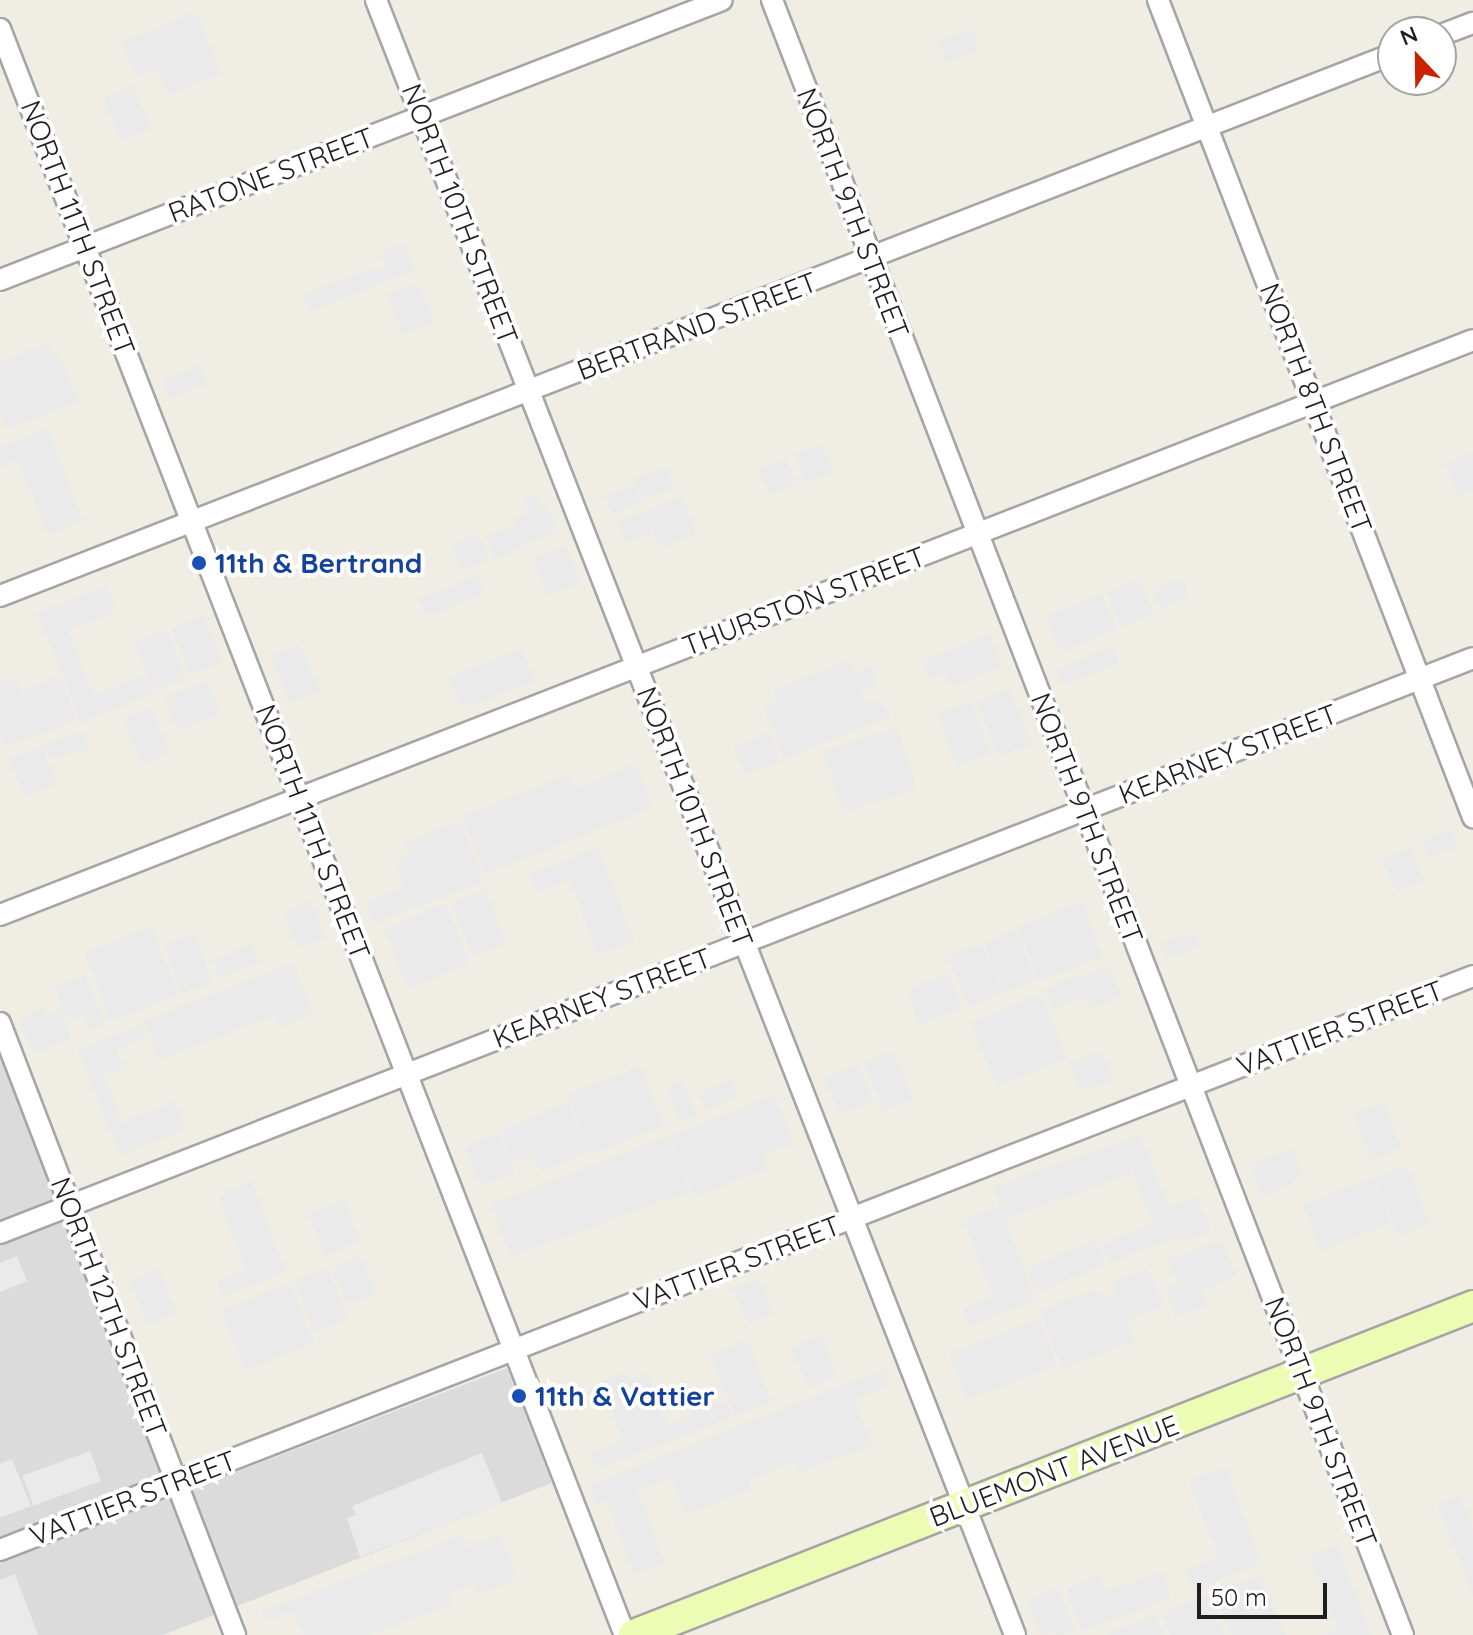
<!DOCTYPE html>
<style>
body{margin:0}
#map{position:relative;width:1473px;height:1635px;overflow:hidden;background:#f0eee4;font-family:Quicksand,sans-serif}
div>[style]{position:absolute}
.residential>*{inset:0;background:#dcdbdb}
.parking>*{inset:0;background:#eaeaea;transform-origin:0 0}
.roads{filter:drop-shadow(2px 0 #a5a5a5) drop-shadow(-2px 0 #a5a5a5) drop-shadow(0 2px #a5a5a5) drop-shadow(0 -2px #a5a5a5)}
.minor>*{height:20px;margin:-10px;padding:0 10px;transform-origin:10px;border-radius:10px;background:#fff}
.secondary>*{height:30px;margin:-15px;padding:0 15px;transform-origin:15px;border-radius:15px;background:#edfcb5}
.dots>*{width:22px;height:22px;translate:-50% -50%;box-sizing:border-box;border:4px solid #fff;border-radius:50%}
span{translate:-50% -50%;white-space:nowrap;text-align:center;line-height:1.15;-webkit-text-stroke:8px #fff;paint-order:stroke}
.street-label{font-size:28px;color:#1e1e1e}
.transit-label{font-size:28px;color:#164399;font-weight:700}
.left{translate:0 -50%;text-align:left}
.north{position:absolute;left:1377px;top:16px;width:80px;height:80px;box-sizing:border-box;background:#fff;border:2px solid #a5a5a5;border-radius:50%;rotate:338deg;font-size:22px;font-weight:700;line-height:32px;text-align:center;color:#1e1e1e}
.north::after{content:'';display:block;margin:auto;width:28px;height:36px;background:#c20;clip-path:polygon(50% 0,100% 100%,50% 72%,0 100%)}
.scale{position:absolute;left:1197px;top:1583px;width:130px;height:36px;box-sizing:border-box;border:4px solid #1e1e1e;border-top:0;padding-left:10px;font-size:24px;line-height:28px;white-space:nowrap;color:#1e1e1e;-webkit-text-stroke:6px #fff;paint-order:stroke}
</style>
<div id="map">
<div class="residential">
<div style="clip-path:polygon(0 1050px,171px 1497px,507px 1368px,552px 1483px,163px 1635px,0 1635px)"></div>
</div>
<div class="parking">
<div style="clip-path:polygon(196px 12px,221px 73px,168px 94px,158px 69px,136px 77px,122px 42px)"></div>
<div style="left:973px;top:30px;width:22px;height:36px;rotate:72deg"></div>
<div style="left:133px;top:86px;width:46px;height:32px;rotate:67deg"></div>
<div style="clip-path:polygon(405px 243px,416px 270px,309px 311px,303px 295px,373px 268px,375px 272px,386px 268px,380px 253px)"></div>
<div style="left:418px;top:283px;width:42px;height:33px;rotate:68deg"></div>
<div style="clip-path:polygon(49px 343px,54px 356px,59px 354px,78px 401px,7px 429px,0 412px,0 362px)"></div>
<div style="left:200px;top:366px;width:19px;height:40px;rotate:69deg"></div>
<div style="clip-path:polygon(48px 429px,83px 521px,47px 534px,19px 460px,0 466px,0 448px)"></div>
<div style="left:822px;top:444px;width:30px;height:29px;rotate:69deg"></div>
<div style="clip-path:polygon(1473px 452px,1473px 490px,1458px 496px,1445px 463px)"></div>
<div style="left:786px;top:458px;width:27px;height:30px;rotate:68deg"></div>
<div style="left:666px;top:467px;width:22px;height:34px;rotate:69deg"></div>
<div style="left:634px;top:485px;width:19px;height:31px;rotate:69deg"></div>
<div style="clip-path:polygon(536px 495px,541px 508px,547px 506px,557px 530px,526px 544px,520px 532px,525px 546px,494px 559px,486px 537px,518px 525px,515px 519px,529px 513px,524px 500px)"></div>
<div style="clip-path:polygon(683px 497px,696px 534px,660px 548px,654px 533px,625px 543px,617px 522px)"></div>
<div style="left:478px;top:533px;width:29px;height:29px;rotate:68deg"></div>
<div style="left:566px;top:546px;width:39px;height:35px;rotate:69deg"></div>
<div style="left:478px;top:576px;width:19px;height:64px;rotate:69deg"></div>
<div style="left:1140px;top:579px;width:37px;height:36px;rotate:68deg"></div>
<div style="left:1183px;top:579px;width:20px;height:31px;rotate:72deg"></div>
<div style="clip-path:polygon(107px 586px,117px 611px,68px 631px,93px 695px,144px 675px,152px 694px,81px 722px,37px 613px)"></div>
<div style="left:1102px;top:594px;width:38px;height:60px;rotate:68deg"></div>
<div style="left:204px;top:615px;width:50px;height:35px;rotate:69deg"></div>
<div style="left:167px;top:629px;width:53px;height:35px;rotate:69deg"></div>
<div style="clip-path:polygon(989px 634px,1002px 666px,952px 687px,946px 673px,930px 679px,923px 661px)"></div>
<div style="left:301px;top:644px;width:51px;height:32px;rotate:69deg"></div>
<div style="left:1113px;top:647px;width:17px;height:60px;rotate:69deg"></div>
<div style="left:522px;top:649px;width:34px;height:78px;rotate:69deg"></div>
<div style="clip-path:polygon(850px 660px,854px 672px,872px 666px,878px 683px,860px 691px,865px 704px,879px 699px,891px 716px,784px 759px,764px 707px,778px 701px,774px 690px)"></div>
<div style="left:60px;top:676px;width:47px;height:41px;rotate:69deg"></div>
<div style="clip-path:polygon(15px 677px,38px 734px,6px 747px,0 733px,0 683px)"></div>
<div style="left:207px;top:681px;width:35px;height:46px;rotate:68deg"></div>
<div style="left:1009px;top:689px;width:59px;height:35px;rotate:67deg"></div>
<div style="left:971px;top:702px;width:55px;height:36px;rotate:69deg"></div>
<div style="left:151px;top:707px;width:50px;height:30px;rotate:68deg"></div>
<div style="left:897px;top:728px;width:63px;height:77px;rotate:72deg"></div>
<div style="left:81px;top:731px;width:18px;height:39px;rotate:71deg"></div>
<div style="left:770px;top:733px;width:30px;height:39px;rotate:69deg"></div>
<div style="left:42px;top:746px;width:40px;height:35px;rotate:68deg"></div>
<div style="clip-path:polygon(636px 764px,653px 807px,485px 874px,462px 817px,568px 775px,574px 789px)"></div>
<div style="clip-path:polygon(460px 821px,484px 881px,413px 909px,394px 861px,409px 855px,404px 843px)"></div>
<div style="left:1451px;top:830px;width:18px;height:31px;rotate:71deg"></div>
<div style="clip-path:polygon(598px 848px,634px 940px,598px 954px,570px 880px,536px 893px,529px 875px)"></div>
<div style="left:1411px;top:848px;width:35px;height:31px;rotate:68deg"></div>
<div style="left:403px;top:888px;width:22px;height:40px;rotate:68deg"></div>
<div style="left:485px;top:889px;width:58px;height:36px;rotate:69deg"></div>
<div style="left:310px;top:901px;width:39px;height:29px;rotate:67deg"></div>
<div style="left:1082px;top:902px;width:58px;height:69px;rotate:69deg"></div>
<div style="left:446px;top:904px;width:64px;height:67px;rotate:68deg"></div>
<div style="left:152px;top:927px;width:73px;height:72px;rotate:69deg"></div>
<div style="left:1016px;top:930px;width:53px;height:34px;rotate:68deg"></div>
<div style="left:1194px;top:932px;width:15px;height:37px;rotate:70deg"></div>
<div style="left:194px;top:933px;width:53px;height:32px;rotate:70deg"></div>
<div style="left:982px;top:943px;width:54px;height:37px;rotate:68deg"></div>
<div style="left:252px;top:945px;width:19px;height:42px;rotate:69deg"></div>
<div style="clip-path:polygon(293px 963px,313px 1014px,281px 1027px,275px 1015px,159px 1060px,144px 1021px)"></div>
<div style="left:1109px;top:966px;width:32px;height:32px;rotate:68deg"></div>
<div style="left:949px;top:974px;width:37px;height:45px;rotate:70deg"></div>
<div style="clip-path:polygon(86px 976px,105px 1024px,90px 1030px,84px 1015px,68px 1021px,55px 987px)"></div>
<div style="left:1077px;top:976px;width:22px;height:35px;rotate:68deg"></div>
<div style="left:1041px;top:994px;width:69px;height:76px;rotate:68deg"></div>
<div style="clip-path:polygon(43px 1009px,46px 1015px,60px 1009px,71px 1039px,33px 1053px,19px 1017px)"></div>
<div style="clip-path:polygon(140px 1025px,146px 1038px,117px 1050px,124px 1067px,104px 1075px,123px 1122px,175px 1102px,186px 1129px,120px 1155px,78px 1050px)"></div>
<div style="left:893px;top:1051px;width:52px;height:31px;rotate:68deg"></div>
<div style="left:1102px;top:1051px;width:30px;height:34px;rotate:69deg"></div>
<div style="left:858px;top:1064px;width:40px;height:36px;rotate:68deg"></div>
<div style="left:641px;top:1066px;width:64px;height:79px;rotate:69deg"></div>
<div style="left:682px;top:1080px;width:38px;height:17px;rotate:68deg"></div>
<div style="left:731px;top:1080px;width:18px;height:36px;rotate:68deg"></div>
<div style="clip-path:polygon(775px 1095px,793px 1143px,762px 1155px,767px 1168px,694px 1197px,669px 1137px)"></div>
<div style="clip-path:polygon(568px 1103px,588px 1152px,539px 1172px,532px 1155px,513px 1163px,500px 1131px)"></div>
<div style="left:1384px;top:1103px;width:48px;height:32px;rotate:69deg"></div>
<div style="left:499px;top:1134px;width:41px;height:36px;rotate:68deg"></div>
<div style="clip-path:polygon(1140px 1135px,1169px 1208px,1198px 1197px,1211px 1231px,1183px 1242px,1180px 1235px,1109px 1263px,1102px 1245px,1153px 1224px,1133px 1173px,1005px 1219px,1035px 1300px,969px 1326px,963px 1308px,993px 1296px,964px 1221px,1000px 1207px,993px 1187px)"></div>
<div style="left:667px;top:1137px;width:17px;height:188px;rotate:69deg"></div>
<div style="clip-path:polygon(1292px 1149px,1302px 1175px,1295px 1178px,1293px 1184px,1262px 1196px,1250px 1165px)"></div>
<div style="left:675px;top:1154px;width:40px;height:190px;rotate:70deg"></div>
<div style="left:1407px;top:1165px;width:63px;height:34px;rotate:69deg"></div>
<div style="left:1373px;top:1178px;width:49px;height:75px;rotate:69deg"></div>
<div style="clip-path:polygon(252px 1182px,286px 1272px,223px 1296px,217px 1281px,246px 1270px,218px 1195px)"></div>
<div style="left:345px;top:1200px;width:44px;height:39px;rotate:69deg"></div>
<div style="clip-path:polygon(1222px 1239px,1237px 1277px,1202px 1291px,1207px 1305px,1176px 1317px,1165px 1290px,1178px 1285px,1168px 1260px)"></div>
<div style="left:1095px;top:1240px;width:26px;height:75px;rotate:67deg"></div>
<div style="clip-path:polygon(17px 1256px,27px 1281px,0 1292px,0 1263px)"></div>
<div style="left:360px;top:1256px;width:40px;height:31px;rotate:67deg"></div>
<div style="left:328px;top:1268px;width:55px;height:36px;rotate:69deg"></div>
<div style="clip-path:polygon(1149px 1268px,1164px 1306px,1127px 1320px,1135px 1340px,1063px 1369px,1040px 1311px,1096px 1289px,1101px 1300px,1117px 1294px,1113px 1282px)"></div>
<div style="left:160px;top:1269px;width:47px;height:32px;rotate:69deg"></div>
<div style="left:759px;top:1278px;width:38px;height:28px;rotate:68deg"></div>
<div style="left:290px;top:1283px;width:64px;height:74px;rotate:68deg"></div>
<div style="left:1040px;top:1319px;width:49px;height:97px;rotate:69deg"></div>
<div style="left:821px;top:1336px;width:43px;height:31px;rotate:68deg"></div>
<div style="left:748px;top:1340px;width:66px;height:40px;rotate:69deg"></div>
<div style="clip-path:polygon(885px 1369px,891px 1385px,854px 1400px,872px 1444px,799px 1473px,794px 1462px,753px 1478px,749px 1482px,751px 1489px,686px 1514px,673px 1477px,637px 1490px,665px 1563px,635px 1575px,607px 1502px,598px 1505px,590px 1485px)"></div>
<div style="clip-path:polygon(624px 1372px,627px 1380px,647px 1372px,668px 1424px,690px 1415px,696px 1431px,596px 1469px,590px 1454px,623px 1441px,600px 1382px)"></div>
<div style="left:725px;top:1399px;width:20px;height:37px;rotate:70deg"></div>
<div style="left:90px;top:1451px;width:32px;height:72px;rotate:70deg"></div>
<div style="clip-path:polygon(482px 1453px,502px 1503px,360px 1557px,347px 1518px,356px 1515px,352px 1506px)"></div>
<div style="clip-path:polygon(12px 1459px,31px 1506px,0 1518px,0 1464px)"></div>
<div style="clip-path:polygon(1225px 1467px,1262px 1563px,1193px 1590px,1186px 1570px,1219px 1557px,1189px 1481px)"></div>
<div style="clip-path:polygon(1460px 1495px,1473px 1528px,1473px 1596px,1438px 1505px)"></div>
<div style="clip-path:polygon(463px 1535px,468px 1546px,500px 1535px,517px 1579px,478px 1594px,474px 1584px,449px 1594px,452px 1604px,369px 1635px,303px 1635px,293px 1610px,265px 1621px,262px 1612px)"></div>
<div style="clip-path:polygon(1337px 1545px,1371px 1635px,1324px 1635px,1338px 1629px,1309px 1555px)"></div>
<div style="clip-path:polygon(1161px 1571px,1171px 1598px,1082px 1631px,1066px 1587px,1098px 1575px,1105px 1592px)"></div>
<div style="clip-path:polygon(15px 1574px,38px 1635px,0 1635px,0 1580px)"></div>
<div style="clip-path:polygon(1261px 1575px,1285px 1635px,1232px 1635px,1215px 1593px)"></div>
<div style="clip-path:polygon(1058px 1588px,1076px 1633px,1041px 1635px,1027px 1600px)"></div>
<div style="clip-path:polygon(1209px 1595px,1224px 1635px,1170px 1635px,1162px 1614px)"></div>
<div style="clip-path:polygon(1155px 1615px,1163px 1635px,1104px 1635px)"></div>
</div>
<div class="roads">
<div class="minor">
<div style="left:376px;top:0;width:1755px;rotate:68.65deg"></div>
<div style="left:772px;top:0;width:1753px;rotate:68.9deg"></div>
<div style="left:1158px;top:0;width:876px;rotate:68.92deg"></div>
<div style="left:0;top:29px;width:1723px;rotate:68.74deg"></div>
<div style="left:1441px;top:35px;width:34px;rotate:-21deg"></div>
<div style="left:0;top:280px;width:774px;rotate:-21.2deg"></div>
<div style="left:0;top:596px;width:1495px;rotate:-21.26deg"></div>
<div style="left:0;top:915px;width:1581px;rotate:-21.32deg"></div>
<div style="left:0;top:1023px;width:656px;rotate:68.99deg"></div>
<div style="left:0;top:1233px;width:1581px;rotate:-21.32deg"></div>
<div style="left:0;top:1550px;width:1581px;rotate:-21.29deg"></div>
</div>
<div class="secondary">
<div style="left:634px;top:1635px;width:901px;rotate:-21.41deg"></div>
</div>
</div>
<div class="dots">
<div style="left:199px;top:563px;background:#1a4fb4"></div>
<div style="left:519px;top:1396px;background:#1a4fb4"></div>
</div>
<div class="street-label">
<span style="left:271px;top:175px;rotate:-21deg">RATONE STREET</span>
<span style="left:853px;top:213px;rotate:69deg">NORTH 9TH STREET</span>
<span style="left:460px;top:214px;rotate:69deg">NORTH 10TH STREET</span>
<span style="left:78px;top:228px;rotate:69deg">NORTH 11TH STREET</span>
<span style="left:697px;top:326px;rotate:-21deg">BERTRAND STREET</span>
<span style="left:1316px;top:408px;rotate:69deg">NORTH 8TH STREET</span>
<span style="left:804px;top:601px;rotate:-21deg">THURSTON STREET</span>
<span style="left:1228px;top:754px;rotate:-21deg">KEARNEY STREET</span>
<span style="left:695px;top:817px;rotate:69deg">NORTH 10TH STREET</span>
<span style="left:1087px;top:818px;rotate:69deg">NORTH 9TH STREET</span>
<span style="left:313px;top:832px;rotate:69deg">NORTH 11TH STREET</span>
<span style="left:602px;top:998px;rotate:-21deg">KEARNEY STREET</span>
<span style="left:1340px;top:1028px;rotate:-21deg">VATTIER STREET</span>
<span style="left:737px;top:1263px;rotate:-21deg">VATTIER STREET</span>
<span style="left:109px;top:1307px;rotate:69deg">NORTH 12TH STREET</span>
<span style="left:1321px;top:1422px;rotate:69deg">NORTH 9TH STREET</span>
<span style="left:1054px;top:1471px;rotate:-21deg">BLUEMONT AVENUE</span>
<span style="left:133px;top:1498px;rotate:-21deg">VATTIER STREET</span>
</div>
<div class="transit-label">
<span class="left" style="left:215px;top:563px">11th &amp; Bertrand</span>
<span class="left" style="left:535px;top:1396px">11th &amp; Vattier</span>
</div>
<div class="north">N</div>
<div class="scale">50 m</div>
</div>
